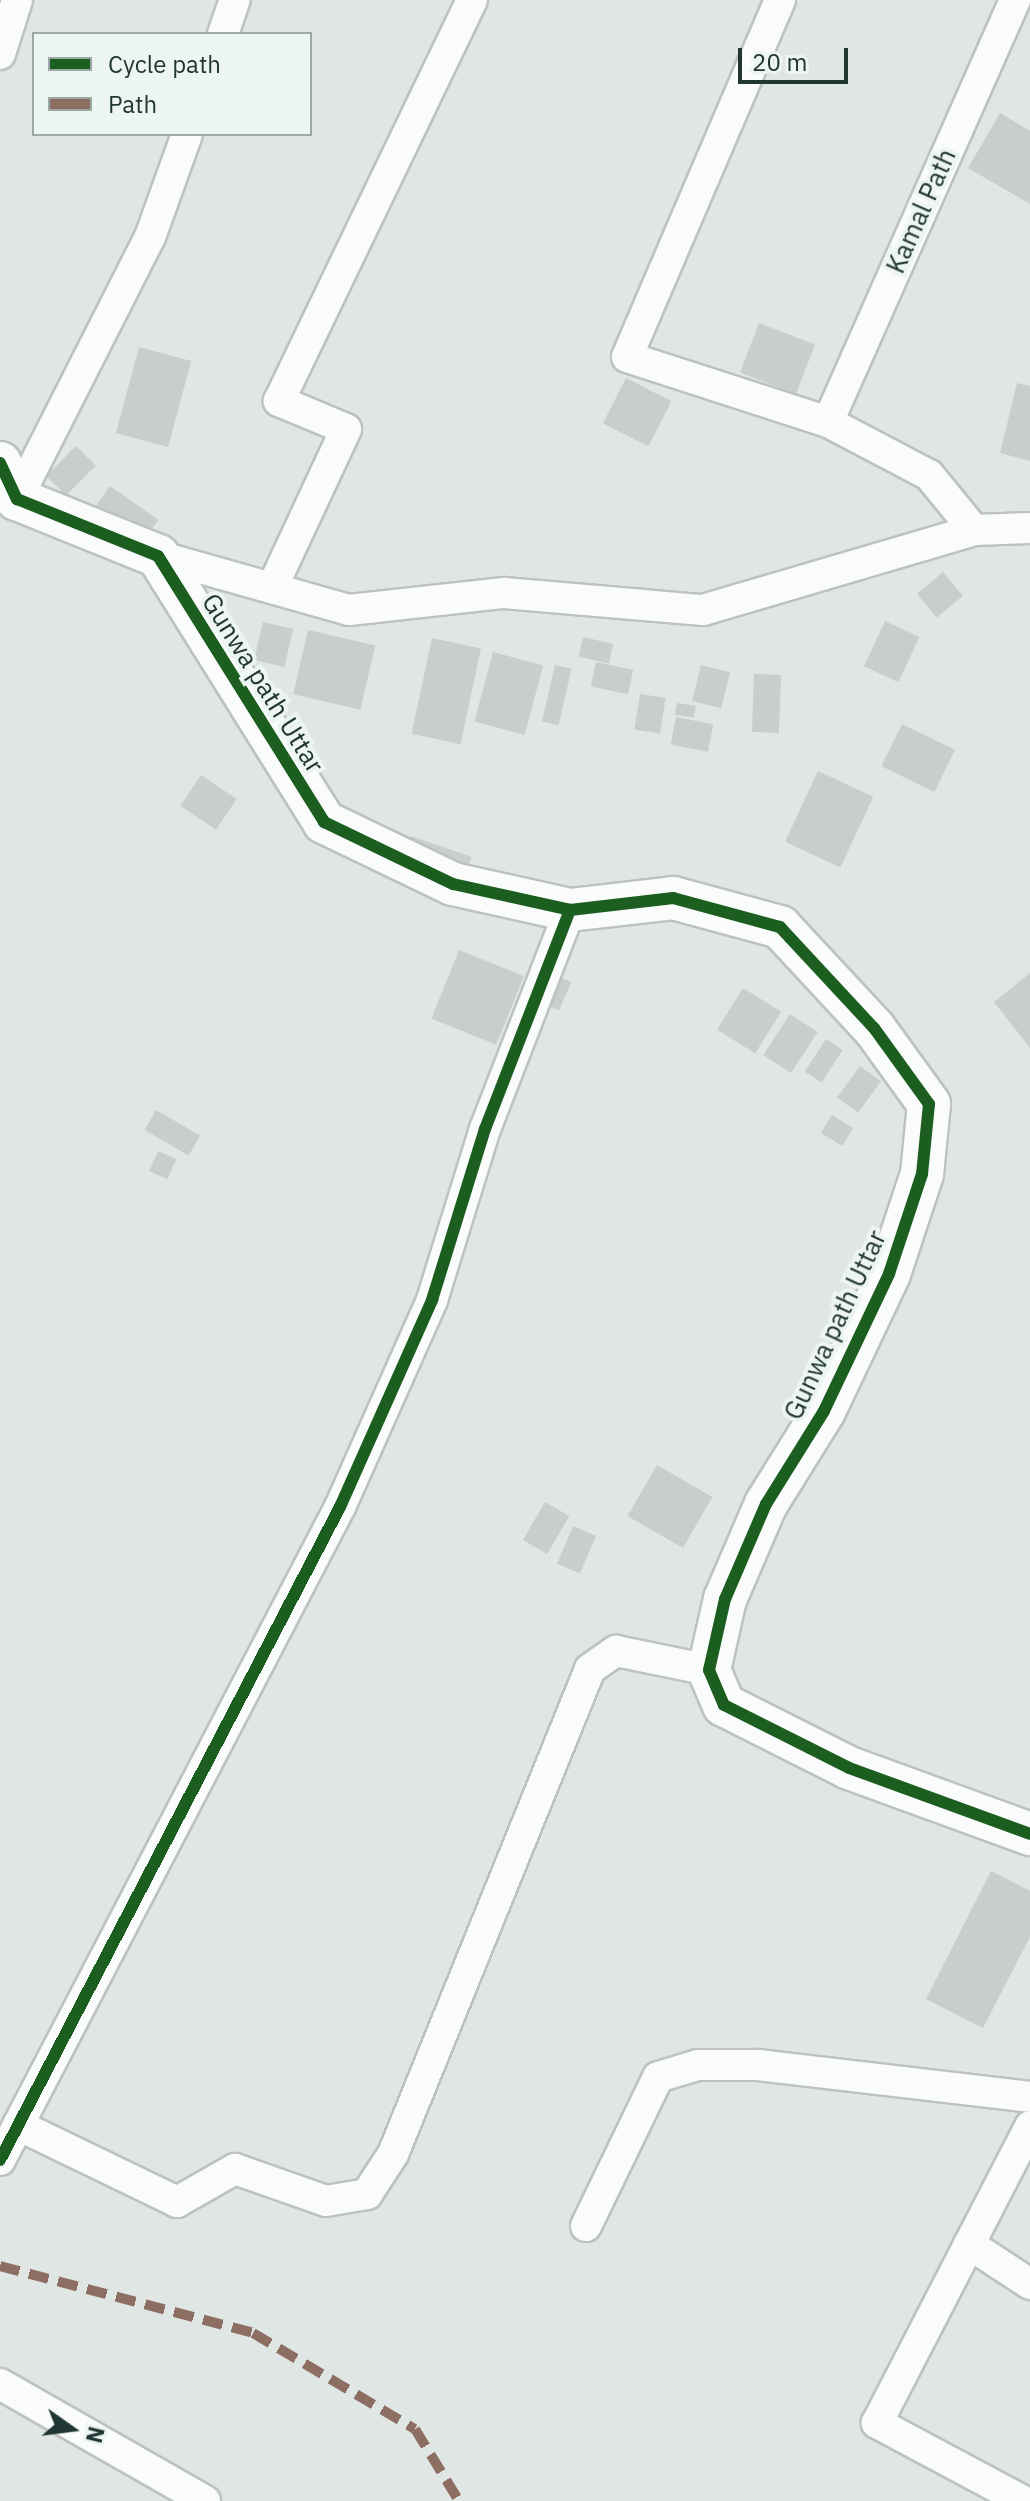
<!DOCTYPE html>
<style>
body{margin:0}
#map{position:relative;width:1030px;height:2501px;overflow:hidden;background:#e0e6e4;font-family:"IBM Plex Sans",sans-serif}
div>[style]{position:absolute}
.building>*{inset:0;background:#c9cecd;transform-origin:0 0}
.roads{filter:drop-shadow(2px 0 #bdc2c1) drop-shadow(-2px 0 #bdc2c1) drop-shadow(0 2px #bdc2c1) drop-shadow(0 -2px #bdc2c1)}
.street>*{height:30px;margin:-15px;padding:0 15px;transform-origin:15px;border-radius:15px;background:#fafbfb}
.secondary>*{height:42px;margin:-21px;padding:0 21px;transform-origin:21px;border-radius:21px;background:#fafbfb}
.quiet>*{height:10px;margin-top:-5px;transform-origin:0;background:repeating-linear-gradient(90deg,#8d6e63 0 20px,transparent 0 30px)}
.cycleway>*{height:12px;margin:-6px;padding:0 6px;transform-origin:6px;border-radius:6px;background:#1b5e20}
span{translate:-50% -50%;white-space:nowrap;text-align:center;line-height:1.15;-webkit-text-stroke:8px #edf5f2;paint-order:stroke}
.street-label{font-size:26px;color:#203633}
.legend{position:absolute;left:32px;top:32px;width:280px;height:104px;box-sizing:border-box;background:#edf5f2;border:2px solid #9ba9a6;margin:0;padding:10px 14px;list-style:none;font-size:24px;color:#203633}
.legend li{display:flex;align-items:center;gap:16px;height:40px}
.legend b{width:40px;border:2px solid #9ba9a6}
.north{position:absolute;left:32px;top:2389px;width:80px;height:80px;-webkit-text-stroke:6px #edf5f2;paint-order:stroke;rotate:104deg;font-size:22px;font-weight:700;line-height:32px;text-align:center;color:#203633}
.north::after{content:'';display:block;margin:auto;width:28px;height:36px;background:#203633;clip-path:polygon(50% 0,100% 100%,50% 72%,0 100%)}
.scale{position:absolute;left:738px;top:48px;width:110px;height:36px;box-sizing:border-box;border:4px solid #203633;border-top:0;padding-left:10px;font-size:24px;line-height:28px;white-space:nowrap;color:#203633;-webkit-text-stroke:6px #edf5f2;paint-order:stroke}
</style>
<div id="map">
<div class="building">
<div style="clip-path:polygon(1000px 113px,1030px 131px,1030px 204px,968px 168px)"></div>
<div style="left:759px;top:323px;width:60px;height:53px;rotate:21deg"></div>
<div style="left:139px;top:347px;width:54px;height:89px;rotate:15deg"></div>
<div style="left:626px;top:378px;width:51px;height:51px;rotate:27deg"></div>
<div style="clip-path:polygon(1017px 383px,1030px 386px,1030px 461px,1000px 453px)"></div>
<div style="left:76px;top:446px;width:28px;height:42px;rotate:45deg"></div>
<div style="left:110px;top:486px;width:59px;height:28px;rotate:35deg"></div>
<div style="left:943px;top:572px;width:31px;height:34px;rotate:50deg"></div>
<div style="left:885px;top:621px;width:38px;height:50px;rotate:25deg"></div>
<div style="left:263px;top:622px;width:31px;height:39px;rotate:13deg"></div>
<div style="left:308px;top:630px;width:69px;height:66px;rotate:13deg"></div>
<div style="left:583px;top:637px;width:31px;height:20px;rotate:13deg"></div>
<div style="left:432px;top:638px;width:50px;height:98px;rotate:12deg"></div>
<div style="left:493px;top:652px;width:52px;height:72px;rotate:15deg"></div>
<div style="left:596px;top:662px;width:38px;height:25px;rotate:12deg"></div>
<div style="left:555px;top:665px;width:17px;height:58px;rotate:13deg"></div>
<div style="left:701px;top:665px;width:30px;height:37px;rotate:14deg"></div>
<div style="left:754px;top:674px;width:27px;height:58px;rotate:2deg"></div>
<div style="left:640px;top:694px;width:26px;height:36px;rotate:9deg"></div>
<div style="left:677px;top:703px;width:19px;height:12px;rotate:9deg"></div>
<div style="left:676px;top:717px;width:38px;height:28px;rotate:11deg"></div>
<div style="left:902px;top:724px;width:59px;height:47px;rotate:26deg"></div>
<div style="left:818px;top:771px;width:61px;height:78px;rotate:25deg"></div>
<div style="left:201px;top:775px;width:43px;height:37px;rotate:34deg"></div>
<div style="left:411px;top:836px;width:64px;height:20px;rotate:19deg"></div>
<div style="left:459px;top:950px;width:70px;height:74px;rotate:22deg"></div>
<div style="left:550px;top:973px;width:23px;height:31px;rotate:23deg"></div>
<div style="clip-path:polygon(1030px 973px,1030px 1048px,994px 1002px)"></div>
<div style="left:743px;top:988px;width:45px;height:49px;rotate:32deg"></div>
<div style="left:790px;top:1014px;width:33px;height:49px;rotate:33deg"></div>
<div style="left:826px;top:1039px;width:20px;height:39px;rotate:33deg"></div>
<div style="left:860px;top:1066px;width:26px;height:39px;rotate:36deg"></div>
<div style="left:156px;top:1110px;width:51px;height:23px;rotate:30deg"></div>
<div style="left:832px;top:1115px;width:25px;height:21px;rotate:32deg"></div>
<div style="left:158px;top:1151px;width:20px;height:22px;rotate:24deg"></div>
<div style="left:657px;top:1465px;width:64px;height:59px;rotate:30deg"></div>
<div style="left:545px;top:1502px;width:28px;height:44px;rotate:30deg"></div>
<div style="left:573px;top:1526px;width:25px;height:41px;rotate:23deg"></div>
<div style="clip-path:polygon(991px 1871px,1030px 1891px,1030px 1937px,983px 2028px,926px 1999px)"></div>
</div>
<div class="roads">
<div class="street">
<div style="left:780px;top:0;width:388px;rotate:113.2deg"></div>
<div style="left:627px;top:357px;width:211px;rotate:17.9deg"></div>
<div style="left:828px;top:422px;width:114px;rotate:27.7deg"></div>
<div style="left:929px;top:475px;width:71px;rotate:50.7deg"></div>
<div style="left:223px;top:34px;width:36px;rotate:-71deg"></div>
<div style="left:0;top:54px;width:57px;rotate:-72.5deg"></div>
<div style="left:828px;top:422px;width:462px;rotate:-66.1deg"></div>
<div style="left:17px;top:499px;width:294px;rotate:-63.1deg"></div>
<div style="left:150px;top:237px;width:109px;rotate:-70.2deg"></div>
<div style="left:158px;top:556px;width:198px;rotate:15.8deg"></div>
<div style="left:349px;top:610px;width:156px;rotate:-6.3deg"></div>
<div style="left:504px;top:593px;width:200px;rotate:4.9deg"></div>
<div style="left:703px;top:610px;width:283px;rotate:-16.4deg"></div>
<div style="left:974px;top:530px;width:56px;rotate:-2deg"></div>
<div style="left:272px;top:588px;width:175px;rotate:-65deg"></div>
<div style="left:346px;top:429px;width:73px;rotate:-157.3deg"></div>
<div style="left:279px;top:401px;width:445px;rotate:-64.3deg"></div>
<div style="left:18px;top:2125px;width:177px;rotate:25.8deg"></div>
<div style="left:177px;top:2202px;width:67px;rotate:-29.6deg"></div>
<div style="left:235px;top:2169px;width:96px;rotate:19.4deg"></div>
<div style="left:326px;top:2201px;width:42px;rotate:-9.7deg"></div>
<div style="left:367px;top:2194px;width:48px;rotate:-57deg"></div>
<div style="left:393px;top:2154px;width:523px;rotate:-67.89deg"></div>
<div style="left:590px;top:1669px;width:32px;rotate:-35deg"></div>
<div style="left:616px;top:1651px;width:95px;rotate:11.5deg"></div>
<div style="left:0;top:2160px;width:736px;rotate:-62.5deg"></div>
<div style="left:340px;top:1507px;width:227px;rotate:-66deg"></div>
<div style="left:432px;top:1300px;width:179px;rotate:-72.8deg"></div>
<div style="left:485px;top:1129px;width:235px;rotate:-68.8deg"></div>
<div style="left:586px;top:2226px;width:165px;rotate:-64.2deg"></div>
<div style="left:658px;top:2077px;width:42px;rotate:-16.7deg"></div>
<div style="left:698px;top:2065px;width:60px"></div>
<div style="left:758px;top:2065px;width:274px;rotate:6.7deg"></div>
<div style="left:969px;top:2244px;width:73px;rotate:33.3deg"></div>
<div style="left:0;top:2384px;width:236px;rotate:29.7deg"></div>
<div style="left:1023px;top:2501px;width:166px;rotate:-151.9deg"></div>
<div style="left:877px;top:2423px;width:334px;rotate:-62.7deg"></div>
</div>
<div class="secondary">
<div style="left:0;top:463px;width:40px;rotate:65deg"></div>
<div style="left:17px;top:499px;width:152px;rotate:22deg"></div>
<div style="left:158px;top:556px;width:314px;rotate:58deg"></div>
<div style="left:324px;top:822px;width:143px;rotate:25.7deg"></div>
<div style="left:453px;top:884px;width:120px;rotate:12.5deg"></div>
<div style="left:570px;top:910px;width:104px;rotate:-6.6deg"></div>
<div style="left:673px;top:898px;width:111px;rotate:15.2deg"></div>
<div style="left:780px;top:927px;width:138px;rotate:47.1deg"></div>
<div style="left:874px;top:1028px;width:94px;rotate:54.1deg"></div>
<div style="left:929px;top:1104px;width:70px;rotate:95.7deg"></div>
<div style="left:922px;top:1174px;width:105px;rotate:108.3deg"></div>
<div style="left:889px;top:1274px;width:152px;rotate:115.4deg"></div>
<div style="left:824px;top:1411px;width:110px;rotate:121.9deg"></div>
<div style="left:766px;top:1504px;width:103px;rotate:113.3deg"></div>
<div style="left:725px;top:1599px;width:73px;rotate:102.7deg"></div>
<div style="left:709px;top:1670px;width:38px;rotate:67deg"></div>
<div style="left:724px;top:1705px;width:140px;rotate:26.7deg"></div>
<div style="left:849px;top:1768px;width:193px;rotate:20deg"></div>
</div>
</div>
<div class="quiet">
<div style="left:0;top:2266px;width:262px;rotate:14.8deg"></div>
<div style="left:253px;top:2333px;width:188px;rotate:30.7deg"></div>
<div style="left:415px;top:2429px;width:84px;rotate:58.6deg"></div>
</div>
<div class="cycleway">
<div style="left:0;top:463px;width:40px;rotate:65deg"></div>
<div style="left:17px;top:499px;width:152px;rotate:22deg"></div>
<div style="left:158px;top:556px;width:314px;rotate:58deg"></div>
<div style="left:324px;top:822px;width:143px;rotate:25.7deg"></div>
<div style="left:453px;top:884px;width:120px;rotate:12.5deg"></div>
<div style="left:570px;top:910px;width:104px;rotate:-6.6deg"></div>
<div style="left:673px;top:898px;width:111px;rotate:15.2deg"></div>
<div style="left:780px;top:927px;width:138px;rotate:47.1deg"></div>
<div style="left:874px;top:1028px;width:94px;rotate:54.1deg"></div>
<div style="left:929px;top:1104px;width:70px;rotate:95.7deg"></div>
<div style="left:922px;top:1174px;width:105px;rotate:108.3deg"></div>
<div style="left:889px;top:1274px;width:152px;rotate:115.4deg"></div>
<div style="left:824px;top:1411px;width:110px;rotate:121.9deg"></div>
<div style="left:766px;top:1504px;width:103px;rotate:113.3deg"></div>
<div style="left:725px;top:1599px;width:73px;rotate:102.7deg"></div>
<div style="left:709px;top:1670px;width:38px;rotate:67deg"></div>
<div style="left:724px;top:1705px;width:140px;rotate:26.7deg"></div>
<div style="left:849px;top:1768px;width:193px;rotate:20deg"></div>
<div style="left:0;top:2160px;width:736px;rotate:-62.5deg"></div>
<div style="left:340px;top:1507px;width:227px;rotate:-66deg"></div>
<div style="left:432px;top:1300px;width:179px;rotate:-72.8deg"></div>
<div style="left:485px;top:1129px;width:235px;rotate:-68.8deg"></div>
</div>
<div class="street-label">
<span style="left:921px;top:211px;rotate:-66deg">Kamal Path</span>
<span style="left:263px;top:683px;rotate:58deg">Gunwa path Uttar</span>
<span style="left:835px;top:1325px;rotate:-65deg">Gunwa path Uttar</span>
</div>
<ul class="legend">
<li><b style="height:10px;background:#1b5e20"></b>Cycle path</li>
<li><b style="height:10px;background:#8d6e63"></b>Path</li>
</ul>
<div class="north">N</div>
<div class="scale">20 m</div>
</div>
